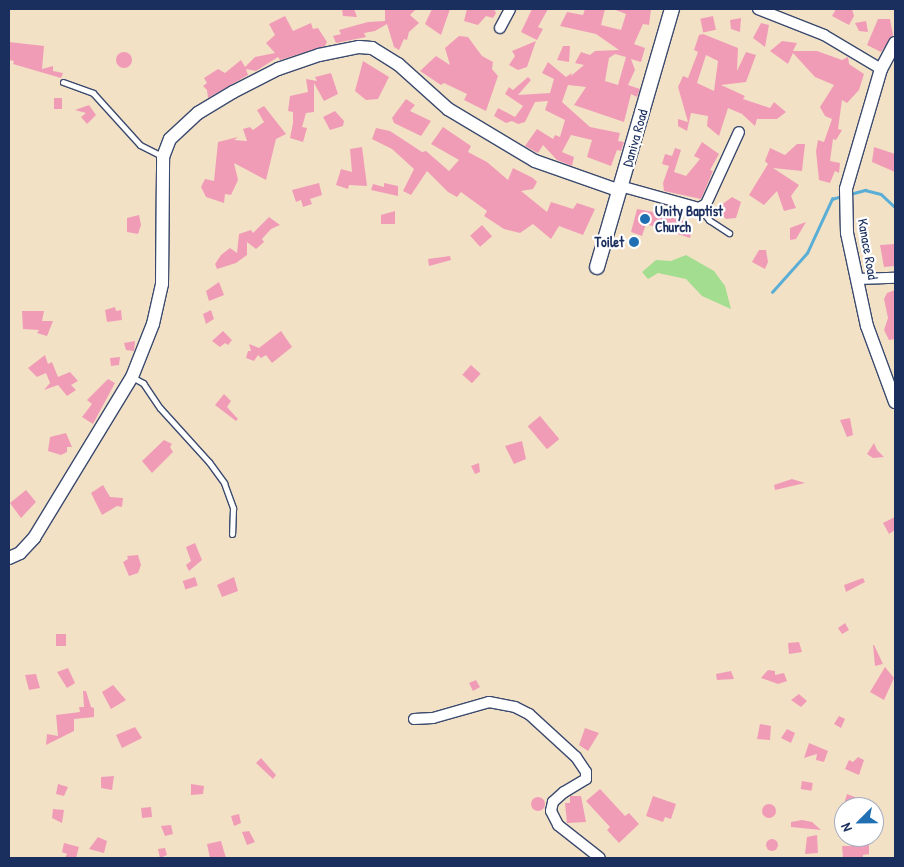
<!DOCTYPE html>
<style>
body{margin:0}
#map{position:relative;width:904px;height:867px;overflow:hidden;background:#f3e1c6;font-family:"Patrick Hand",sans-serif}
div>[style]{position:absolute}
.green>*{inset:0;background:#a2dd90}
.stream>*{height:2.5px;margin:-1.25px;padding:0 1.25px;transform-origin:1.25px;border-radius:1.25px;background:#5aaed6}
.building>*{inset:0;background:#f09cb7;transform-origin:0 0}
.round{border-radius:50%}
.roads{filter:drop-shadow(1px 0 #3b4a6e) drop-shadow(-1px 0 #3b4a6e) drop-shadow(0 1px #3b4a6e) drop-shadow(0 -1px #3b4a6e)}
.service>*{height:5px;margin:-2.5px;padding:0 2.5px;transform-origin:2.5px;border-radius:2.5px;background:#fff}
.minor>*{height:10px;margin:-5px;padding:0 5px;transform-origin:5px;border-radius:5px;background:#fff}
.tertiary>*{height:12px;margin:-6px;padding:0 6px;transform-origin:6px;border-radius:6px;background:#fff}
.secondary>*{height:14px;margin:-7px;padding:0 7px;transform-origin:7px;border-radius:7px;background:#fff}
.dots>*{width:14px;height:14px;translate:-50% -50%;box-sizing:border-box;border:2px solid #fff;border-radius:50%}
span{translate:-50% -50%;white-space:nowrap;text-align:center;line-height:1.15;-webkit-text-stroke:4.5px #fff;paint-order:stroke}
.street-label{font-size:14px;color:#1b2f5e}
.poi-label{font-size:14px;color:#1b2f5e;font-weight:700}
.left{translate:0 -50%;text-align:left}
.right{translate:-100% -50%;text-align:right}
.frame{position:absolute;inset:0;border:10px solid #1b2f5e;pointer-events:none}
.north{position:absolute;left:834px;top:797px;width:50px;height:50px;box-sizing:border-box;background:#fff;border:1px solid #a4acbf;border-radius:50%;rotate:247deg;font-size:14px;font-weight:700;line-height:20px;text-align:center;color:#1b2f5e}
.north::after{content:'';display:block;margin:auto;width:18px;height:22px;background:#1f6fb2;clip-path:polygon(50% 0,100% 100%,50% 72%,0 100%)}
</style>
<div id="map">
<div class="green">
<div style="clip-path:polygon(686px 255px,714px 271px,725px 286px,731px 309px,702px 296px,686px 279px,658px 273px,648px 279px,642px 272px,656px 260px,671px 261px)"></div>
</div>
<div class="stream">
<div style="left:850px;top:194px;width:16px;rotate:-15deg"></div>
<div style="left:865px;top:190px;width:16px;rotate:14deg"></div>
<div style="left:881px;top:194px;width:19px;rotate:43deg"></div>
<div style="left:772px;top:292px;width:52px;rotate:-48.1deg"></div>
<div style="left:807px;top:253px;width:60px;rotate:-65.2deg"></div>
<div style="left:832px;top:199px;width:10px;rotate:-17deg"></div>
</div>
<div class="building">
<div style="clip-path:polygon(342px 9px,354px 9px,357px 17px,343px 16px)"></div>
<div style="clip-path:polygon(385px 9px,416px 9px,410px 15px,419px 23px,409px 32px,407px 40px,404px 39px,399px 50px,394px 47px,387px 24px,375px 31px,364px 33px,366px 37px,336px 43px,333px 36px,341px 34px,339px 30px,368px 22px,385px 21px)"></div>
<div style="clip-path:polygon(432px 9px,450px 9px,441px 35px,425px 24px)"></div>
<div style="clip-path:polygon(467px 9px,494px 9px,496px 13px,493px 18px,486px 16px,478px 25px,464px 21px)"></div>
<div style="clip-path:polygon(532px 9px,548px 9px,538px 27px,543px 29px,537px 40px,521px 32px)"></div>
<div style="clip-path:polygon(evenodd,585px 9px,605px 9px,601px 25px,621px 30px,626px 14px,613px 9px,651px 9px,649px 25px,643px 24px,634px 44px,645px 48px,641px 62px,631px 59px,635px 70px,628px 85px,640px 89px,637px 97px,631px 94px,624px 122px,574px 105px,586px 87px,568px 85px,562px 102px,590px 127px,620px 133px,618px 141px,624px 142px,621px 151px,617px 150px,611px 166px,587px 157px,592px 140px,571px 135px,562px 152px,574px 157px,572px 166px,557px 160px,543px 145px,538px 153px,525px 146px,537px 129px,553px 139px,555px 135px,560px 137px,565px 120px,545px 110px,548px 101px,535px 102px,525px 122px,518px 124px,512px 121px,506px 123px,494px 116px,498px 108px,515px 117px,523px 106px,505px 94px,509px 87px,513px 90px,528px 77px,531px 80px,518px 95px,550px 93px,554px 79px,542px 73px,548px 62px,566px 77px,572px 73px,571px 76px,584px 65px,575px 63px,581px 52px,590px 55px,595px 51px,619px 50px,596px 34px,560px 26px,567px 12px,583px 15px,585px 9px,615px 54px,626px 57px,618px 85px,605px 81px,609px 58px,615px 54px)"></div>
<div style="clip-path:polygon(836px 9px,852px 9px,854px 16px,849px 25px,832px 16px)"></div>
<div style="clip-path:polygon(285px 16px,293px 31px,311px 23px,313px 29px,318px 28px,327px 42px,325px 46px,280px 60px,278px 57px,256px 71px,246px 69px,248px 75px,208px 98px,207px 90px,203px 86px,207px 83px,204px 78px,218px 69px,225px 73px,241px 60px,245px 67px,255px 57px,275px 53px,266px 43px,275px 35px,269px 24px)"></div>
<div style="left:713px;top:16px;width:14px;height:13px;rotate:78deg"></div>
<div style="clip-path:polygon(741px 18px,740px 32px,731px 29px,730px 20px)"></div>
<div style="clip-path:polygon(878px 19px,890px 19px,893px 35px,881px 52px,867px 45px)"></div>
<div style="clip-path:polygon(866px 21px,868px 32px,859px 31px,855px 23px)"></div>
<div style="clip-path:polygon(761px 23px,769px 25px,765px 47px,753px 38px)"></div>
<div style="clip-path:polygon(evenodd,703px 34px,738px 48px,737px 71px,746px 52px,756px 55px,746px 82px,721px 85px,745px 96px,743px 99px,770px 108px,774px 102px,786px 112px,777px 119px,757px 119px,755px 126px,742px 114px,728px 108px,719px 136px,707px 126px,708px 116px,691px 113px,687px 131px,678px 126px,678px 119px,688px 122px,678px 87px,683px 76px,688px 78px,698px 52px,694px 50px,699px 35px,703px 34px,706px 55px,718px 61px,714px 91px,697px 83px,706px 55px)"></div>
<div style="clip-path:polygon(459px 36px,468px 37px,482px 56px,493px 62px,492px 69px,498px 76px,486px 111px,464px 100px,467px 94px,444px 83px,441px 85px,420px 71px,436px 56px,450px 65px,445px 48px)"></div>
<div style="clip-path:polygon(536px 41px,527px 67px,518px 70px,509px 65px,515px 56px,512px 51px)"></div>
<div style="clip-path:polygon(782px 41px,797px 43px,793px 51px,817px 51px,842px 60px,848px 57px,849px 64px,864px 74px,859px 90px,847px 103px,842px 100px,838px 129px,842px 130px,836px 140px,833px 139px,830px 161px,840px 163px,839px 173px,835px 171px,830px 183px,819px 180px,816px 151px,818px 140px,824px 142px,832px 119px,825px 116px,820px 107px,834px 85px,815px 77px,793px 53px,788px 64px,770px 51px)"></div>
<div style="clip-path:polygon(9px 42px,44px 46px,42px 69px,53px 66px,53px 71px,63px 73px,61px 78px,13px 64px,14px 61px,9px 60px)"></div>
<div style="clip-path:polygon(563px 46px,570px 46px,569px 62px,557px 60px)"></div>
<div class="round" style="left:116px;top:52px;width:16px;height:16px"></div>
<div style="clip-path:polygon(363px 61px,389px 77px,378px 99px,366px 100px,355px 91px)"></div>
<div style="clip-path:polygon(331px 73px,338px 94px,324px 101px,314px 83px,314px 112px,306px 113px,302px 127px,307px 128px,303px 142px,290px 138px,293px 123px,293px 112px,288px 111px,290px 96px,308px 92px,306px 79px,317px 81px,315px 77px)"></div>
<div style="left:54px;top:98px;width:8px;height:11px"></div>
<div style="clip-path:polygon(406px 99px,415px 105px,410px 111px,431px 121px,421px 136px,394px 123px,392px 118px)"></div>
<div style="clip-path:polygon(89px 105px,96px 115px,87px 124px,81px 117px,86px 113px,75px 110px)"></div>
<div style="clip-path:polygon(264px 106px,286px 134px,276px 139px,266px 180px,234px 163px,238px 180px,231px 195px,225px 194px,224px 203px,206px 197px,201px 187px,205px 179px,214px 181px,218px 142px,238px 137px,234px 140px,247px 141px,243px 129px,250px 127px,253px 130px,264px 122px,257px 110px)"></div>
<div style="clip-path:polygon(335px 111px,344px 121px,343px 126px,330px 130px,323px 117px)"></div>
<div style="clip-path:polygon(443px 127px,471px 146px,468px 152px,487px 162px,508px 180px,513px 168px,533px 178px,537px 182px,533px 189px,521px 191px,547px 212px,551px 202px,573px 209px,577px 203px,595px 209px,583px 235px,559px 226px,551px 239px,533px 224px,520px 233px,504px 229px,484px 216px,487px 211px,461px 192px,457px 197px,448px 192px,427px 171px,411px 195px,403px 191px,414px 169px,392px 149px,372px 139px,376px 128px,390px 131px,422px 152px,426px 151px,449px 171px,459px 160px,431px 144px)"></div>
<div style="clip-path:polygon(702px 142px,719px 154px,710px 170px,713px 171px,701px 199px,664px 191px,663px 183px,669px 166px,662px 164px,665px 154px,672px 156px,675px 148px,681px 150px,674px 172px,686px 176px,700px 159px,694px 156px)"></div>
<div style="clip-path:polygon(797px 144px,805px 144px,802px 171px,773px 168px,799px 185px,791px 196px,796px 208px,784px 211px,777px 191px,764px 205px,749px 195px,768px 164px,765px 161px,770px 148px,785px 155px)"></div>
<div style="clip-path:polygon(362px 147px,367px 186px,349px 185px,348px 189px,336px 185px,341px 169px,352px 172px,350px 149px)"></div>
<div style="clip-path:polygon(874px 147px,895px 154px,895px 172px,872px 162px)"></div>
<div style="clip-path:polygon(319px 183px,322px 195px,310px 199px,312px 204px,303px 207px,301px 200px,296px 202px,292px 190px)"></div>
<div style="clip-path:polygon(384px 183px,398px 186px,398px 196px,371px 190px,373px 184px,384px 187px)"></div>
<div style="clip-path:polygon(732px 197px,741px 202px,736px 218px,726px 219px,716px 209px)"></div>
<div style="clip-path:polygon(637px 209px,676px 216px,693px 227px,690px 238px,646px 224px,642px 236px,631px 232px)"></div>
<div style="clip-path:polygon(395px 211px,395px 224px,381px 224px,381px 215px)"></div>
<div style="clip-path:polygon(139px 215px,141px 225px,138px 234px,127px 232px,127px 218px)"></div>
<div style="clip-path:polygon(269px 217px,280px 225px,271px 229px,262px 239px,264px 242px,256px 249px,247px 242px,247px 255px,236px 263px,217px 269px,215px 264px,221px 255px,230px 248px,237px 253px,239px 234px,251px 230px,253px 233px)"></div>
<div style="clip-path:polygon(806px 222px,796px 239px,790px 240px,790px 228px)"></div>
<div style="left:482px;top:225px;width:15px;height:16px;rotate:48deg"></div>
<div style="clip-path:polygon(895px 244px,895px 266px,884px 267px,880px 245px)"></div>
<div style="clip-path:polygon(759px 250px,766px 250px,768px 262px,765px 269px,752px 262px)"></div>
<div style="clip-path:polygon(450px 256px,451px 260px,429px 266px,428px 259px)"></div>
<div style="clip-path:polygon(219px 282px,224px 295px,209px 301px,206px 291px)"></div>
<div style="clip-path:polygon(895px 290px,895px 339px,889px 340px,884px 330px,888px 318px,884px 299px,887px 293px)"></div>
<div style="clip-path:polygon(115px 307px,116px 311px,121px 310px,122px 320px,107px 322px,105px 310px)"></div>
<div style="clip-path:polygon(211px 310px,214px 319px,206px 324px,203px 314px)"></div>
<div style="clip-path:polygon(22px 311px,44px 311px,42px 321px,53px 321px,47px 336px,37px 333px,39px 330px,23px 329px)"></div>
<div style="clip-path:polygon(223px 331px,232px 340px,228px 345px,225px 343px,220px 347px,212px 341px)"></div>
<div style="clip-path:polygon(281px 331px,292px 347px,272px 363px,266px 355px,261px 358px,258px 355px,254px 361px,246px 358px,248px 351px,251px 351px,249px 344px,259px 348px)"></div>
<div style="clip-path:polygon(135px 341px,134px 351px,126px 350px,124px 343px)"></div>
<div style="clip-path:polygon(45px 355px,48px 364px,52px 362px,58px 377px,70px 372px,78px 381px,71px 385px,76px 390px,67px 396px,58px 385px,44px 390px,50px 383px,46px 373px,37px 377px,28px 368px)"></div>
<div style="clip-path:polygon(120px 357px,119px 365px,111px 366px,110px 358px)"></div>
<div style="left:471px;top:365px;width:13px;height:13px;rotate:42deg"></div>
<div style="clip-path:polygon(108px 379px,115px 383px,93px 424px,82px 417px,92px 404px,87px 400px)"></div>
<div style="clip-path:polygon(224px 394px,231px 401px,227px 407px,238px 419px,236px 421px,215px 405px)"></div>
<div style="left:540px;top:416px;width:30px;height:16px;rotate:50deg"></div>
<div style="clip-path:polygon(850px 418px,853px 435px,847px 437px,840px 420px)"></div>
<div style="clip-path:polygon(66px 433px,72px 447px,67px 447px,67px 452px,61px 455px,48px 451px,50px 437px)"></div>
<div style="clip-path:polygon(164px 440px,172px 444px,170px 447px,173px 452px,152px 473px,142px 461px)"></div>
<div style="clip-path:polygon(522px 441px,526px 459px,514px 464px,505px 446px)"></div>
<div style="clip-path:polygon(874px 443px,877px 450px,884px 457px,873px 458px,867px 454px)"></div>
<div style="clip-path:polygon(479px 463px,480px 472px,475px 474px,471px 466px)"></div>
<div style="clip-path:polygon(792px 479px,805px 483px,775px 490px,774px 485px)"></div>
<div style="clip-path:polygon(103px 485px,110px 497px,123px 498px,122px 507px,117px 506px,102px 515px,91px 493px)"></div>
<div style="clip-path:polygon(26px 490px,36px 502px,21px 518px,10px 503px)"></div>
<div style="clip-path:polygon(895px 517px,895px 530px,889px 534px,883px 523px)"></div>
<div style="clip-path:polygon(195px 543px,202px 560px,189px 571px,186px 565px,191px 561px,186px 547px)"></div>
<div style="clip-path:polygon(138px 555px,141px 565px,138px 573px,129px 576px,123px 562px,128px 559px,127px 556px)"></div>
<div style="left:195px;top:577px;width:9px;height:13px;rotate:72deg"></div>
<div style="clip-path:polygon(234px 577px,238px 591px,222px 597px,217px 585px)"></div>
<div style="clip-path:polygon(863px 578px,865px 582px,846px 592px,844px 585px)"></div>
<div style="clip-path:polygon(845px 623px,849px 630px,842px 634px,838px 628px)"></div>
<div style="left:56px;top:634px;width:10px;height:12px"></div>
<div style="clip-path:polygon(799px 642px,802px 652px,789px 654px,788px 643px)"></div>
<div style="clip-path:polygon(873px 645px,874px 645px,883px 664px,875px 666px)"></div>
<div style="clip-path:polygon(885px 667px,894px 678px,884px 700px,870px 692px)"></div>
<div style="clip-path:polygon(68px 668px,75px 683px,67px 688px,57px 672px)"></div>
<div style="clip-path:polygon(768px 670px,775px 671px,775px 675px,784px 673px,787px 681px,778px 684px,761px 678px)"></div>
<div style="clip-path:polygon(731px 671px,734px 679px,717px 680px,716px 674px)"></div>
<div style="clip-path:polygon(36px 674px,40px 688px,29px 690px,25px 675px)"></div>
<div style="clip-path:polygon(476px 680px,480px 687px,473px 691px,469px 683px)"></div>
<div style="clip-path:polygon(113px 685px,126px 700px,111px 709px,102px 692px)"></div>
<div style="clip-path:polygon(83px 691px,86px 691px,91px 707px,94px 708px,94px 717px,74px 719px,74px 731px,46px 745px,47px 734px,58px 736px,56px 715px,80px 712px,79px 707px,84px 707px)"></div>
<div style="clip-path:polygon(799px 694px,807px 701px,801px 707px,791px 700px)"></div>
<div style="clip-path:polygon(839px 716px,845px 719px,841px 728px,834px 724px)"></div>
<div style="clip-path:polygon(760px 724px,771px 726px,770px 740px,757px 739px)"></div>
<div style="clip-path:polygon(135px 727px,142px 738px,122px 748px,116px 735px)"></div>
<div style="clip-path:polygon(585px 728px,599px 733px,588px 751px,579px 745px)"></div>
<div style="clip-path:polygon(787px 729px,795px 733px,791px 743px,781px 738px)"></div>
<div style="clip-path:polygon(809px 743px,828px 751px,824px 762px,816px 760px,817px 754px,804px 758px)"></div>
<div style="clip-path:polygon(858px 757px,864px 760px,859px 775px,845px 769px,849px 760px,853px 762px)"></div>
<div style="clip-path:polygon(261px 758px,276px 775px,273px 779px,256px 763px)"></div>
<div style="clip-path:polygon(114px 776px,112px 790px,101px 788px,101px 777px)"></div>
<div style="left:802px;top:781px;width:11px;height:8px;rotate:10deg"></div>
<div style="clip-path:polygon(58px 784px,68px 787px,64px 796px,56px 794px)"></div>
<div style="clip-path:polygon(191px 784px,204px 786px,203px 794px,191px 795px)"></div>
<div style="clip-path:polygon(600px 789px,625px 816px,629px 813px,639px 824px,619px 843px,607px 830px,610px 827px,586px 801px)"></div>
<div style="clip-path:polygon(847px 794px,863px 800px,861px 807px,843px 807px)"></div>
<div style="clip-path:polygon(570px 796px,581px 796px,586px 822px,567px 823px,565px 803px,570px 803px)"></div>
<div style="clip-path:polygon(653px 796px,676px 804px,671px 819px,665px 817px,663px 822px,646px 816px)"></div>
<div class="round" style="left:531px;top:797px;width:14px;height:14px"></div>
<div class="round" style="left:762px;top:804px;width:14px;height:14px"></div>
<div style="left:151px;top:807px;width:10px;height:10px;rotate:84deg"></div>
<div style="clip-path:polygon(53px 809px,64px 810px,62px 823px,52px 818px)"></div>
<div style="clip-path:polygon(239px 814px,241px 823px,234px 826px,231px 816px)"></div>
<div style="clip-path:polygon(802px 820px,812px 822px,821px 830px,791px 827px,791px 822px)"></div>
<div style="clip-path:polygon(171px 825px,173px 834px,165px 836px,161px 826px)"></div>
<div style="clip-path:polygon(249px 831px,255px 842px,247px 845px,242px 832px)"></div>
<div style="clip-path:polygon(817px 835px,818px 853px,805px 854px,807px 837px)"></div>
<div style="clip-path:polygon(98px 837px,107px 841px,104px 853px,89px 849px)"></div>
<div class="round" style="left:766px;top:839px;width:12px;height:12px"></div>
<div style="clip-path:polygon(861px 840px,869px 840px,869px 854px,863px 855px,863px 858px,843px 858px,842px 846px,856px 846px)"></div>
<div style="clip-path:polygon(221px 841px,226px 858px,210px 858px,207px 844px)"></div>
<div style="clip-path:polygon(64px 843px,79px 847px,76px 858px,65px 858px,67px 854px,62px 852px)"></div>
<div style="clip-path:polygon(165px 848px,167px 855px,160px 858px,158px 849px)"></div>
</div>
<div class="roads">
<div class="service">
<div style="left:63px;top:82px;width:32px;rotate:20deg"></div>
<div style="left:93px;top:93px;width:70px;rotate:47.9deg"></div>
<div style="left:140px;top:145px;width:25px;rotate:27deg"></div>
<div style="left:699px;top:208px;width:16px;rotate:50deg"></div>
<div style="left:709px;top:220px;width:24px;rotate:33deg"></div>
<div style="left:132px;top:377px;width:13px;rotate:29deg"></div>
<div style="left:143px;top:383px;width:30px;rotate:56deg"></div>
<div style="left:160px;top:408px;width:73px;rotate:47.8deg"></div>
<div style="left:209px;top:462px;width:26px;rotate:54deg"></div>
<div style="left:224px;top:483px;width:27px;rotate:70deg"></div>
<div style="left:233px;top:508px;width:26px;rotate:92deg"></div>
</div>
<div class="minor">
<div style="left:758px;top:9px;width:71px;rotate:21.5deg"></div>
<div style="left:824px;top:35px;width:66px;rotate:30.8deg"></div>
<div style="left:500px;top:28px;width:21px;rotate:-62deg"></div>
<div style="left:620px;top:186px;width:82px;rotate:15.6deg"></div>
<div style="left:699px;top:208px;width:8px;rotate:-30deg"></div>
<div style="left:706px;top:204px;width:79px;rotate:-65.4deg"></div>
<div style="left:857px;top:279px;width:38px;rotate:-2deg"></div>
<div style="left:414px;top:719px;width:19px;rotate:-3deg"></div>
<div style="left:433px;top:718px;width:58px;rotate:-15.9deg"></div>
<div style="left:489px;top:702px;width:26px;rotate:11deg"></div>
<div style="left:515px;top:707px;width:16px;rotate:27deg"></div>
<div style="left:529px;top:714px;width:64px;rotate:42.5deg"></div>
<div style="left:576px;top:757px;width:18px;rotate:56deg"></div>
<div style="left:586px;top:772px;width:7px;rotate:90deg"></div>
<div style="left:586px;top:779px;width:26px;rotate:149deg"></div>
<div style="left:564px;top:792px;width:15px;rotate:138deg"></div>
<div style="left:553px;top:802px;width:9px;rotate:103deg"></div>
<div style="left:551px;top:811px;width:16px;rotate:63deg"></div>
<div style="left:558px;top:825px;width:53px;rotate:38.2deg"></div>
</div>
<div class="tertiary">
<div style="left:895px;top:43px;width:30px;rotate:118deg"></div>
<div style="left:881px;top:69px;width:125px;rotate:106.3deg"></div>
<div style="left:846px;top:189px;width:44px;rotate:88.7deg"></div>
<div style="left:847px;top:233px;width:95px;rotate:77.9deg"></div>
<div style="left:867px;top:326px;width:81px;rotate:69.8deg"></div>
<div style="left:9px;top:558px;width:12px;rotate:-24deg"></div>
<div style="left:20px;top:553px;width:21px;rotate:-47deg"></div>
<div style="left:34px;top:538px;width:188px;rotate:-58.7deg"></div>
<div style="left:132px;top:377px;width:57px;rotate:-68.4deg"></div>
<div style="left:153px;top:324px;width:41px;rotate:-77.3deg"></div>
<div style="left:162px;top:284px;width:127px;rotate:-89.5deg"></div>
<div style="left:163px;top:157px;width:19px;rotate:-69deg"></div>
<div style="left:170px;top:139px;width:38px;rotate:-43deg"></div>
<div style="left:198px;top:113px;width:41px;rotate:-31deg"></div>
<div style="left:233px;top:92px;width:51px;rotate:-27.1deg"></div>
<div style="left:278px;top:69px;width:43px;rotate:-18.9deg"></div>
<div style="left:319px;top:55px;width:41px;rotate:-11.3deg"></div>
<div style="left:359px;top:47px;width:13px;rotate:4deg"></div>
<div style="left:372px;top:48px;width:31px;rotate:32deg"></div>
<div style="left:398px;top:64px;width:67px;rotate:42deg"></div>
<div style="left:448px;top:109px;width:101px;rotate:30.9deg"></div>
<div style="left:535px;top:161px;width:90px;rotate:19.4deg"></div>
</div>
<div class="secondary">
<div style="left:597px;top:267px;width:269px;rotate:-73.8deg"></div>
</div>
</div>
<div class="dots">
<div style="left:645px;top:219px;background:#1f6fb2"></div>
<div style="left:634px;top:242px;background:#1f6fb2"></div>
</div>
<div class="street-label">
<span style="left:635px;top:138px;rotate:-74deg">Daniva Road</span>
<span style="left:868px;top:249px;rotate:80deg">Kanace Road</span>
</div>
<div class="poi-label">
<span class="left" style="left:655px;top:219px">Unity Baptist<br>Church</span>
<span class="right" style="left:624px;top:242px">Toilet</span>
</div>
<div class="frame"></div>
<div class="north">N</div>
</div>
